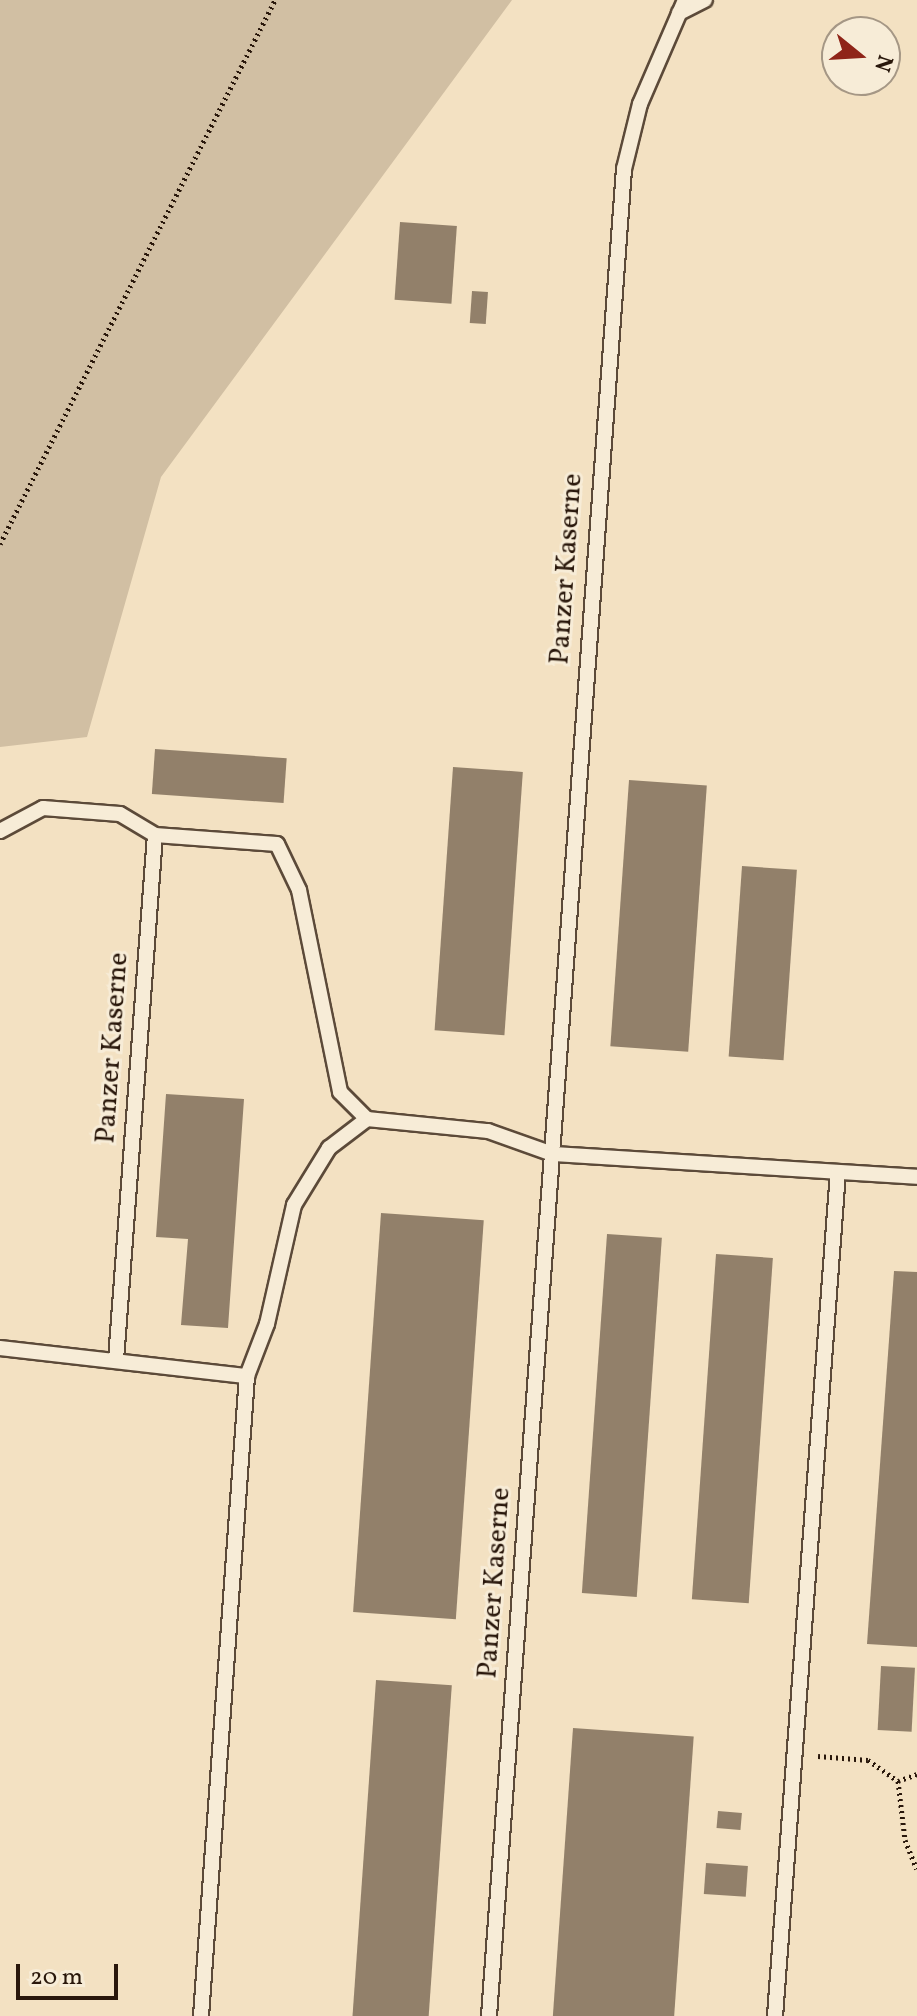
<!DOCTYPE html>
<style>
body{margin:0}
#map{position:relative;width:917px;height:2016px;overflow:hidden;background:#f3e1c2;font-family:Vollkorn,serif}
div>[style]{position:absolute}
.green>*{inset:0;background:#d1bfa3}
.building>*{inset:0;background:#92806a;transform-origin:0 0}
.path>*{height:5px;margin-top:-2.5px;transform-origin:0;background:repeating-linear-gradient(90deg,#29170b 0 2px,transparent 0 6px)}
.roads{filter:drop-shadow(2px 0 #5c4a39) drop-shadow(-2px 0 #5c4a39) drop-shadow(0 2px #5c4a39) drop-shadow(0 -2px #5c4a39)}
.lane>*{height:14px;margin:-7px;padding:0 7px;transform-origin:7px;border-radius:7px;background:#f7ecd7}
span{translate:-50% -50%;white-space:nowrap;text-align:center;line-height:1.15;-webkit-text-stroke:6px #f7ecd7;paint-order:stroke}
.street-label{font-size:28px;color:#29170b}
.north{position:absolute;left:821px;top:16px;width:80px;height:80px;box-sizing:border-box;background:#f7ecd7;border:2px solid #a59785;border-radius:50%;rotate:108deg;font-size:22px;font-weight:700;line-height:32px;text-align:center;color:#29170b}
.north::after{content:'';display:block;margin:auto;width:28px;height:36px;background:#8f2418;clip-path:polygon(50% 0,100% 100%,50% 72%,0 100%)}
.scale{position:absolute;left:16px;top:1964px;width:102px;height:36px;box-sizing:border-box;border:4px solid #29170b;border-top:0;padding-left:10px;font-size:24px;line-height:28px;white-space:nowrap;color:#29170b;-webkit-text-stroke:6px #f7ecd7;paint-order:stroke}
</style>
<div id="map">
<div class="green">
<div style="clip-path:polygon(0 0,512px 0,161px 477px,87px 737px,0 747px)"></div>
</div>
<div class="building">
<div style="left:400px;top:222px;width:57px;height:78px;rotate:4deg"></div>
<div style="left:472px;top:291px;width:16px;height:32px;rotate:4deg"></div>
<div style="left:155px;top:749px;width:132px;height:45px;rotate:4deg"></div>
<div style="left:453px;top:767px;width:70px;height:264px;rotate:4deg"></div>
<div style="left:629px;top:780px;width:78px;height:267px;rotate:4deg"></div>
<div style="left:742px;top:866px;width:55px;height:191px;rotate:4deg"></div>
<div style="clip-path:polygon(166px 1094px,244px 1099px,228px 1328px,181px 1325px,188px 1239px,156px 1237px)"></div>
<div style="left:381px;top:1213px;width:103px;height:400px;rotate:4deg"></div>
<div style="left:607px;top:1234px;width:55px;height:360px;rotate:4deg"></div>
<div style="left:716px;top:1254px;width:57px;height:346px;rotate:4deg"></div>
<div style="clip-path:polygon(894px 1271px,917px 1272px,917px 1647px,867px 1644px)"></div>
<div style="left:881px;top:1666px;width:34px;height:64px;rotate:3deg"></div>
<div style="left:376px;top:1680px;width:76px;height:337px;rotate:4deg"></div>
<div style="left:573px;top:1728px;width:121px;height:289px;rotate:4deg"></div>
<div style="left:718px;top:1811px;width:24px;height:17px;rotate:5deg"></div>
<div style="left:706px;top:1863px;width:42px;height:31px;rotate:4deg"></div>
</div>
<div class="path">
<div style="left:0;top:544px;width:610px;rotate:-63.18deg"></div>
<div style="left:818px;top:1756px;width:50px;rotate:4.6deg"></div>
<div style="left:868px;top:1760px;width:37px;rotate:35deg"></div>
<div style="left:898px;top:1781px;width:20px;rotate:-20deg"></div>
<div style="left:898px;top:1781px;width:59px;rotate:83.2deg"></div>
<div style="left:905px;top:1840px;width:31px;rotate:68deg"></div>
</div>
<div class="roads">
<div class="lane">
<div style="left:679px;top:13px;width:29px;rotate:-27deg"></div>
<div style="left:0;top:831px;width:49px;rotate:-28.1deg"></div>
<div style="left:43px;top:808px;width:77px;rotate:4.5deg"></div>
<div style="left:120px;top:814px;width:41px;rotate:31deg"></div>
<div style="left:0;top:1348px;width:249px;rotate:6.5deg"></div>
<div style="left:247px;top:1376px;width:56px;rotate:-69deg"></div>
<div style="left:267px;top:1324px;width:122px;rotate:-77.2deg"></div>
<div style="left:294px;top:1205px;width:67px;rotate:-58.4deg"></div>
<div style="left:329px;top:1148px;width:48px;rotate:-37.3deg"></div>
<div style="left:116px;top:1360px;width:526px;rotate:-85.75deg"></div>
<div style="left:155px;top:835px;width:122px;rotate:4.2deg"></div>
<div style="left:277px;top:844px;width:51px;rotate:64.4deg"></div>
<div style="left:299px;top:890px;width:206px;rotate:78.5deg"></div>
<div style="left:340px;top:1092px;width:38px;rotate:45deg"></div>
<div style="left:367px;top:1119px;width:122px;rotate:5.7deg"></div>
<div style="left:488px;top:1131px;width:69px;rotate:19.5deg"></div>
<div style="left:553px;top:1154px;width:365px;rotate:3.6deg"></div>
<div style="left:201px;top:2016px;width:642px;rotate:-85.89deg"></div>
<div style="left:489px;top:2016px;width:1852px;rotate:-85.82deg"></div>
<div style="left:624px;top:169px;width:67px;rotate:-76.2deg"></div>
<div style="left:640px;top:104px;width:113px;rotate:-66.6deg"></div>
<div style="left:775px;top:2016px;width:846px;rotate:-85.73deg"></div>
</div>
</div>
<div class="street-label">
<span style="left:567px;top:569px;rotate:-86deg">Panzer Kaserne</span>
<span style="left:113px;top:1048px;rotate:-86deg">Panzer Kaserne</span>
<span style="left:495px;top:1583px;rotate:-86deg">Panzer Kaserne</span>
</div>
<div class="north">N</div>
<div class="scale">20 m</div>
</div>
